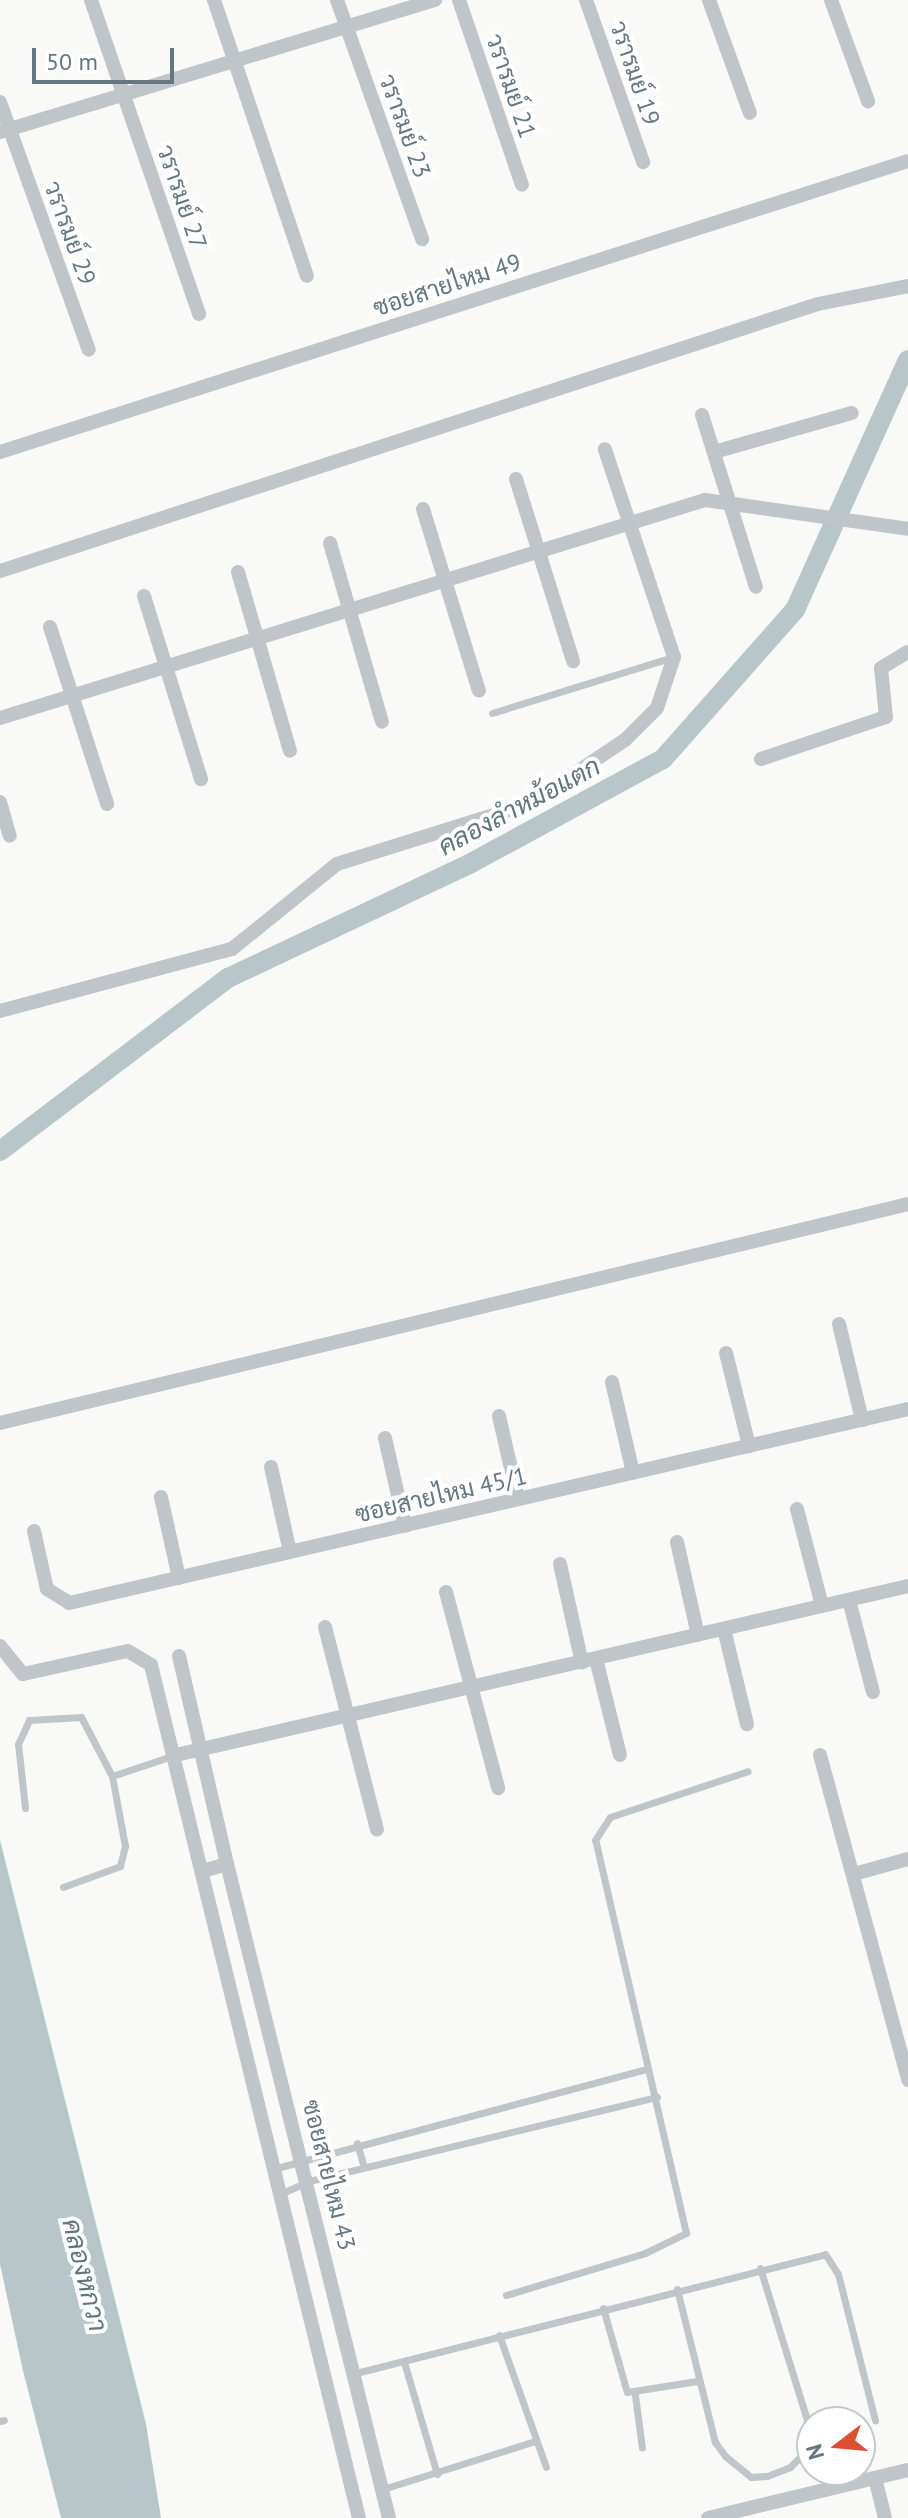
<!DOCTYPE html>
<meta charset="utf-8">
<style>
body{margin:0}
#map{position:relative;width:908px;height:2518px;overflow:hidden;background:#f9f9f7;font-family:"PT Sans",Sarabun,sans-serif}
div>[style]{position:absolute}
.water>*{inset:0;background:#b8c6c9}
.canal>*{height:20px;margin:-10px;padding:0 10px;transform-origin:10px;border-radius:10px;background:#b8c6c9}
.service>*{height:7px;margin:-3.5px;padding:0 3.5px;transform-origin:3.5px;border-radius:3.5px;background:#c0c5c9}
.minor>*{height:14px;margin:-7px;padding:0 7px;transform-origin:7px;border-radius:7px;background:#c0c5c9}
span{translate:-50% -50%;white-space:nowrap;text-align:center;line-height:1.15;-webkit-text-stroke:8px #fff;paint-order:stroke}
.street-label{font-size:24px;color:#657781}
.water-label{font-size:26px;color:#60767b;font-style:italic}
.north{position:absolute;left:796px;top:2406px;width:80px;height:80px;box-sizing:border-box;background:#fff;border:2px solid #c1c9cd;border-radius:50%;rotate:254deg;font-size:22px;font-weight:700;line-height:32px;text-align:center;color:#657781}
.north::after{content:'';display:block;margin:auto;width:28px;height:36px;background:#de4e32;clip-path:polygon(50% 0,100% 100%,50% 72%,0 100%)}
.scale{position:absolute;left:32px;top:48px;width:142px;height:36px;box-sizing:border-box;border:4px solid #657781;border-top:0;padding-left:10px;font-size:24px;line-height:28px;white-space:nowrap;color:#657781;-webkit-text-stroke:6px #fff;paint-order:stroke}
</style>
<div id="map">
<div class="water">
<div style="clip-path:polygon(0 1840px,146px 2424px,161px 2518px,61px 2518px,23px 2371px,0 2264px)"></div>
</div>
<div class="canal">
<div style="left:0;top:1151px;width:286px;rotate:-37.2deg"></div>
<div style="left:228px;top:978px;width:271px;rotate:-25.3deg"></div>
<div style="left:473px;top:862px;width:216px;rotate:-28.5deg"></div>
<div style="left:663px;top:759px;width:199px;rotate:-48.5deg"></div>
<div style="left:795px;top:610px;width:274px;rotate:-65.7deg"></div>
</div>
<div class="service">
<div style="left:492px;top:713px;width:189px;rotate:-17.2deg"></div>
<div style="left:25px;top:1808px;width:64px;rotate:-96.2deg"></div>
<div style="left:18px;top:1744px;width:26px;rotate:-65deg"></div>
<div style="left:29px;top:1720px;width:52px;rotate:-3.3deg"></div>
<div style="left:81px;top:1717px;width:67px;rotate:62.3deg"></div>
<div style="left:112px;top:1776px;width:66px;rotate:-18.4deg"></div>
<div style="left:63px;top:1887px;width:61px;rotate:-20.2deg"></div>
<div style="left:120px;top:1866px;width:21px;rotate:-76deg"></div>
<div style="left:125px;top:1846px;width:71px;rotate:-100.5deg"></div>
<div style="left:357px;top:2143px;width:25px;rotate:74deg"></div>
<div style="left:273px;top:2169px;width:386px;rotate:-15deg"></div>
<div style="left:280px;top:2194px;width:32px;rotate:-24deg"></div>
<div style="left:309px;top:2181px;width:358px;rotate:-13.6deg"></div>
<div style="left:760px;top:2268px;width:176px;rotate:72.8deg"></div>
<div style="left:677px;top:2289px;width:158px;rotate:76.1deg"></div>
<div style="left:715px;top:2442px;width:17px;rotate:54deg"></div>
<div style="left:725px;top:2456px;width:33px;rotate:39deg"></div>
<div style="left:751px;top:2477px;width:16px;rotate:-4deg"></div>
<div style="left:767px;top:2476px;width:25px;rotate:-21deg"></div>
<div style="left:790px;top:2467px;width:31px;rotate:-45deg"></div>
<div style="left:506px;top:2295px;width:145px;rotate:-16.8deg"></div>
<div style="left:645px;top:2253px;width:46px;rotate:-26deg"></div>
<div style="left:686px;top:2233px;width:403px;rotate:-103deg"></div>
<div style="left:595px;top:1840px;width:27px;rotate:-57deg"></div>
<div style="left:610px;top:1817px;width:145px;rotate:-18.4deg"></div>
<div style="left:603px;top:2308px;width:87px;rotate:74.1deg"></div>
<div style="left:627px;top:2392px;width:71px;rotate:-8.9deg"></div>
<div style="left:499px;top:2335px;width:140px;rotate:70.4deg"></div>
<div style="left:404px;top:2362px;width:117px;rotate:73.6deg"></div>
<div style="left:356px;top:2373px;width:484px;rotate:-14.2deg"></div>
<div style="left:825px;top:2254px;width:24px;rotate:57deg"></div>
<div style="left:838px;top:2274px;width:151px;rotate:75.8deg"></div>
<div style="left:635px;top:2395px;width:53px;rotate:82.5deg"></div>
<div style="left:0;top:2421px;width:4px;rotate:-14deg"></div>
<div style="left:383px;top:2489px;width:159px;rotate:-17.5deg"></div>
</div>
<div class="minor">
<div style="left:91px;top:0;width:332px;rotate:71deg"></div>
<div style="left:214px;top:0;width:291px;rotate:71.4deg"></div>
<div style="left:337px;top:0;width:254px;rotate:70.4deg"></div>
<div style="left:459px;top:0;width:195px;rotate:71.2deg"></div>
<div style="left:586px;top:0;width:172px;rotate:70.6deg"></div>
<div style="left:709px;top:0;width:120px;rotate:70.1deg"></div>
<div style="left:831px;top:0;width:108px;rotate:69.9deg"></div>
<div style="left:0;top:102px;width:263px;rotate:70.3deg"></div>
<div style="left:0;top:132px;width:455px;rotate:-16.9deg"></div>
<div style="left:702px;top:415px;width:180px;rotate:72.6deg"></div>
<div style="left:0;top:452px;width:953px;rotate:-17.77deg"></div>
<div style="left:714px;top:452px;width:143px;rotate:-15.8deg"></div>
<div style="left:516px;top:479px;width:191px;rotate:72.6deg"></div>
<div style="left:423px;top:509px;width:190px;rotate:72.9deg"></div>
<div style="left:330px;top:543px;width:186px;rotate:73.8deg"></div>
<div style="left:0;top:571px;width:860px;rotate:-18.08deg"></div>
<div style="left:818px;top:304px;width:92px;rotate:-11.3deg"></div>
<div style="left:238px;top:572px;width:186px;rotate:73.8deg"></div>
<div style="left:144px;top:596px;width:192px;rotate:72.7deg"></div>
<div style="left:50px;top:627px;width:186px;rotate:72.1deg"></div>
<div style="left:0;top:718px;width:738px;rotate:-17.18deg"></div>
<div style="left:705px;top:500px;width:205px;rotate:8.1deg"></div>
<div style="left:761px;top:759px;width:132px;rotate:-18.6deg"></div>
<div style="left:886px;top:717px;width:49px;rotate:-95.8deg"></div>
<div style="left:881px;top:668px;width:31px;rotate:-31deg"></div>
<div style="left:0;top:802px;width:35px;rotate:74deg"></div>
<div style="left:0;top:1011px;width:240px;rotate:-15deg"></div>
<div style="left:232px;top:949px;width:135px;rotate:-39deg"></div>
<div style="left:337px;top:864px;width:201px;rotate:-17.4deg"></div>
<div style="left:529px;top:804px;width:115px;rotate:-33.7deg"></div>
<div style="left:625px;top:740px;width:45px;rotate:-45deg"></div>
<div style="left:657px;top:708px;width:54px;rotate:-71.6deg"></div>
<div style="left:674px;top:657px;width:219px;rotate:-108.4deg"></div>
<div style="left:839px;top:1324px;width:99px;rotate:76.5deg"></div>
<div style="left:726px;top:1353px;width:96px;rotate:76.1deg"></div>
<div style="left:612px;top:1382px;width:93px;rotate:77deg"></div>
<div style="left:499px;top:1416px;width:85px;rotate:77.1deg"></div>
<div style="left:0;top:1423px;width:934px;rotate:-13.56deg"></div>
<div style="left:385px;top:1438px;width:90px;rotate:77.2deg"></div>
<div style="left:271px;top:1467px;width:87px;rotate:77.4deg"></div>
<div style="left:161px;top:1497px;width:83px;rotate:77.5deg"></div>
<div style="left:797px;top:1509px;width:100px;rotate:75.5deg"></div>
<div style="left:34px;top:1531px;width:59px;rotate:77.4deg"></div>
<div style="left:47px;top:1589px;width:26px;rotate:32deg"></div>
<div style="left:69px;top:1603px;width:861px;rotate:-13.02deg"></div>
<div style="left:677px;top:1542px;width:95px;rotate:77.3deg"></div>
<div style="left:560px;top:1564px;width:101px;rotate:77.5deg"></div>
<div style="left:446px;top:1592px;width:203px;rotate:75.1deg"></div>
<div style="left:849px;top:1600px;width:95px;rotate:75.4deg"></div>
<div style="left:325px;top:1627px;width:209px;rotate:75.6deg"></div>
<div style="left:724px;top:1629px;width:98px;rotate:76.4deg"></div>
<div style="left:0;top:1646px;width:36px;rotate:51deg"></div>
<div style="left:23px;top:1674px;width:107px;rotate:-12.4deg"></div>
<div style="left:128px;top:1651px;width:27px;rotate:31deg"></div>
<div style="left:151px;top:1665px;width:878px;rotate:76.3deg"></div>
<div style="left:179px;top:1656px;width:213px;rotate:77deg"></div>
<div style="left:596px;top:1659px;width:99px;rotate:76deg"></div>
<div style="left:176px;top:1755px;width:751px;rotate:-13deg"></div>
<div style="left:820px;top:1755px;width:337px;rotate:74.8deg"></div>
<div style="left:206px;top:1870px;width:22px;rotate:-16deg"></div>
<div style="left:227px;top:1864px;width:674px;rotate:76.09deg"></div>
<div style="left:854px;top:1874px;width:56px;rotate:-15.5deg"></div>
<div style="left:875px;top:2478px;width:41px;rotate:76deg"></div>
<div style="left:708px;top:2518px;width:206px;rotate:-13.5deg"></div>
</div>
<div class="street-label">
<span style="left:635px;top:73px;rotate:71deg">วรารมย์ 19</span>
<span style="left:511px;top:86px;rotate:71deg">วรารมย์ 21</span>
<span style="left:405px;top:126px;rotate:70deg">วรารมย์ 23</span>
<span style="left:182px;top:197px;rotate:71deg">วรารมย์ 27</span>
<span style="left:70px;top:233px;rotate:70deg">วรารมย์ 29</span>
<span style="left:447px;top:285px;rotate:-18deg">ซอยสายไหม 49</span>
<span style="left:441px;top:1495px;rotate:-13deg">ซอยสายไหม 45/1</span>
<span style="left:329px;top:2175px;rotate:76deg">ซอยสายไหม 43</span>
</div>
<div class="water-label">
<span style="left:519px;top:806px;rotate:-28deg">คลองลำหม้อแตก</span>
<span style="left:85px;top:2275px;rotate:76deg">คลองหกวา</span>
</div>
<div class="north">N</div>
<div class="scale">50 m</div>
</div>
